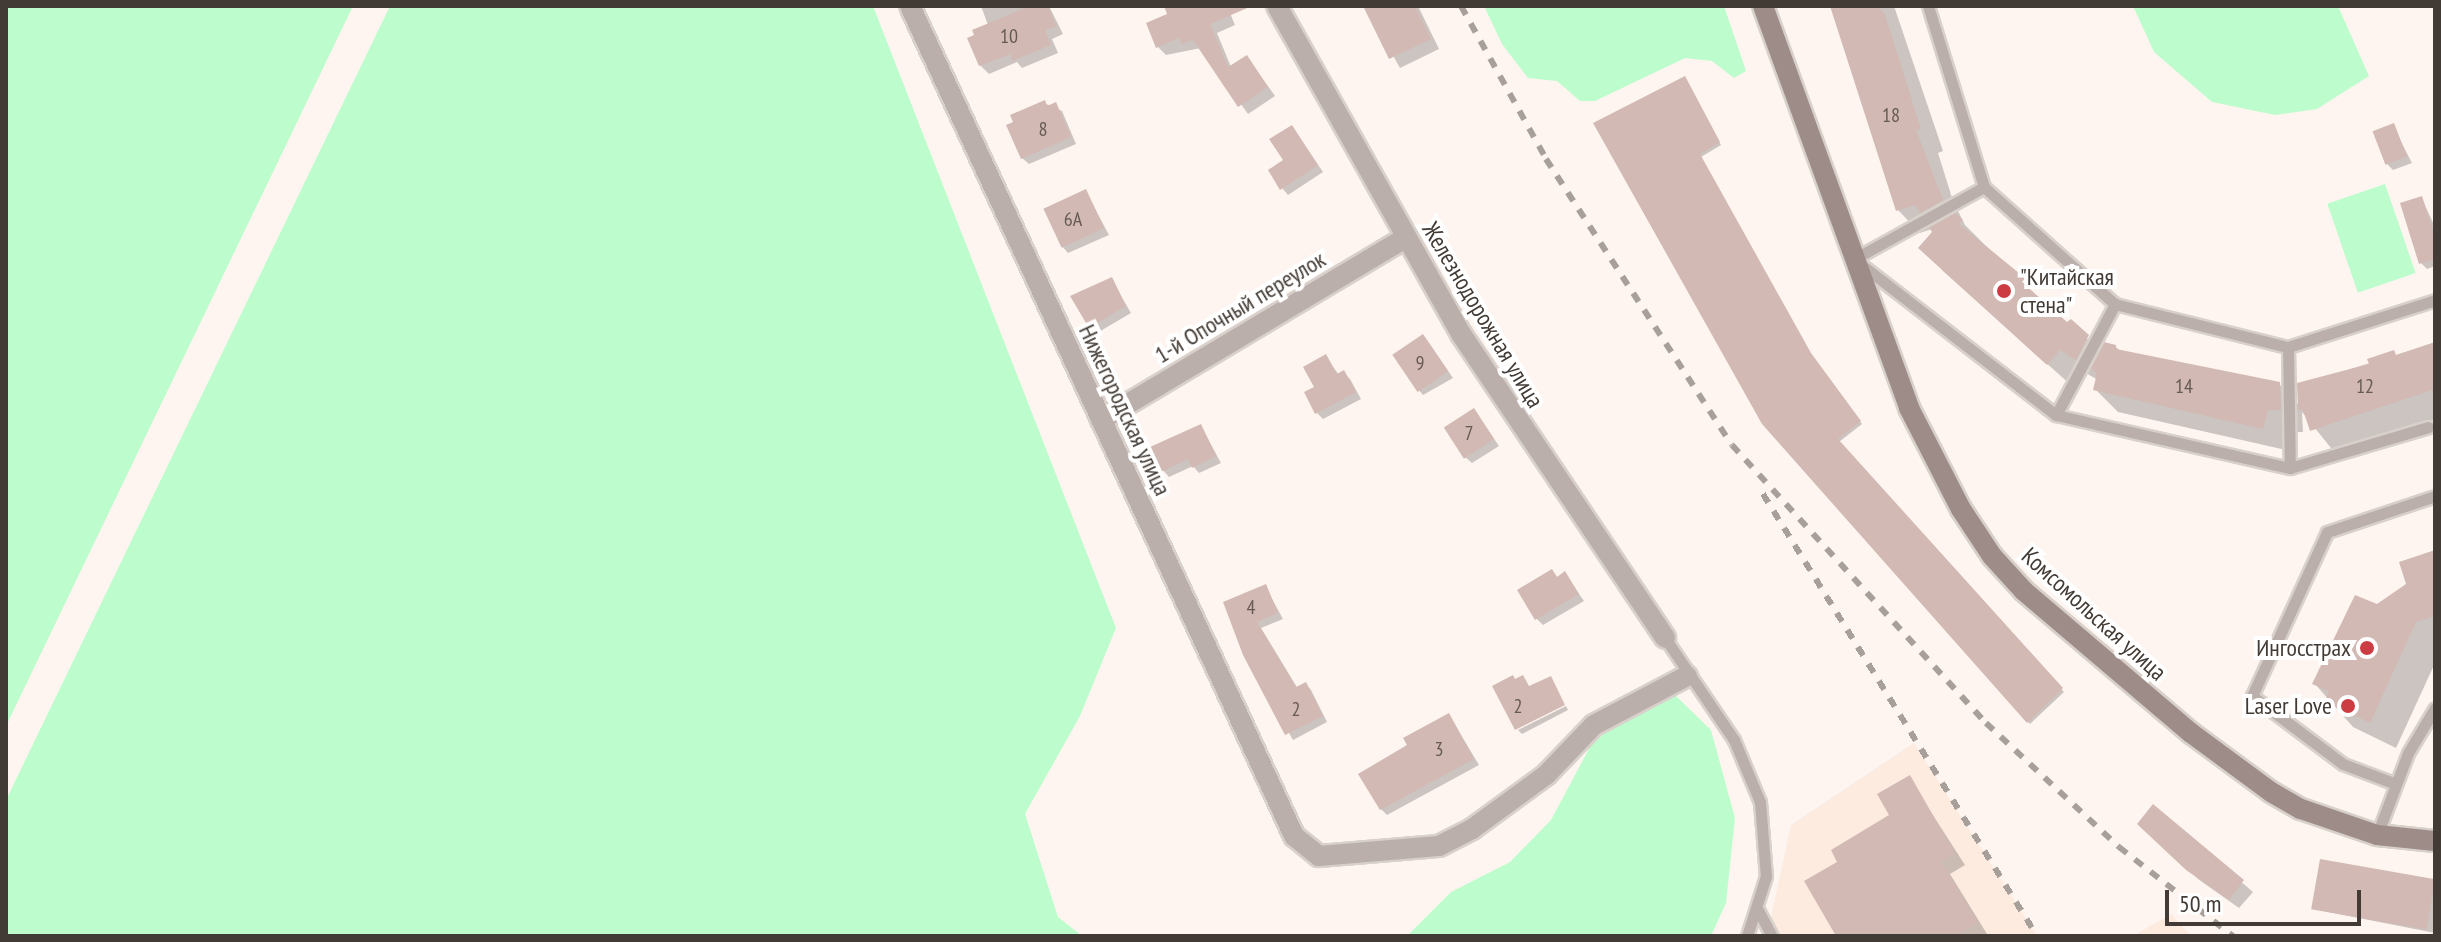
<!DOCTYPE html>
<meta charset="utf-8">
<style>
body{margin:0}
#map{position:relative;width:2441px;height:942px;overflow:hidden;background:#fef5f0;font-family:"PT Sans Narrow",sans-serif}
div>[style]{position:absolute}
.built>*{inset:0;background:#fdebe0}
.green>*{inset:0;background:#bdfccc;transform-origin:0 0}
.shadow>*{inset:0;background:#0003}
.building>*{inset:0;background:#d2b9b3;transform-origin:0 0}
.roads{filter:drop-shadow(2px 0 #d8d0ca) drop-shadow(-2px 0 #d8d0ca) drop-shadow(0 2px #d8d0ca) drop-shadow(0 -2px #d8d0ca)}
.lane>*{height:11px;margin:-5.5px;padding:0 5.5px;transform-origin:5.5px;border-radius:5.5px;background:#bbafac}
.street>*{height:20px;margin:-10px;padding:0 10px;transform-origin:10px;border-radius:10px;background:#bbafac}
.secondary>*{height:20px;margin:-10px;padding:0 10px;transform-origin:10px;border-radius:10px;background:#9d8c88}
.rail>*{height:6px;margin-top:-3px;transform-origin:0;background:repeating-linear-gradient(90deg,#a79f99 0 10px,transparent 0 20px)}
.dots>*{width:22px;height:22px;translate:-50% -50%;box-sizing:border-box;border:4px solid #fff;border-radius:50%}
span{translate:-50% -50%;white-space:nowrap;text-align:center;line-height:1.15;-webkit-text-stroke:8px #fff;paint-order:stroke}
.number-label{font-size:20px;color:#665a54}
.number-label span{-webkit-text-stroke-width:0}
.poi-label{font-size:24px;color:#423a34}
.left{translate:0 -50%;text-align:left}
.right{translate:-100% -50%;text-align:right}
.street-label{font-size:24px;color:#423a34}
.frame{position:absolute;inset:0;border:8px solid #423a34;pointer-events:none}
.scale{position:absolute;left:2165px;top:890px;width:196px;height:36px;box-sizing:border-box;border:4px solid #423a34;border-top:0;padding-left:10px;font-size:24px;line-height:28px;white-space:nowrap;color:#423a34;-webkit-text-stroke:6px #fff;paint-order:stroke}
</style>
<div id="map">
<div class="built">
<div style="clip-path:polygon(1914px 743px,2037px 936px,1767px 936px,1791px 825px)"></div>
<div style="clip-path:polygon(2171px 914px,2191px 936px,2133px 936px)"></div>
</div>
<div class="green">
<div style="clip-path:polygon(6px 6px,353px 6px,6px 726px)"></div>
<div style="clip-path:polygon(390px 6px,873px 6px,1116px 628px,1080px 716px,1025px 814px,1058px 917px,1082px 936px,6px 936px,6px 800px)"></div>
<div style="clip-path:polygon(1484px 6px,1724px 6px,1746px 71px,1734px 78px,1712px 61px,1685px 58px,1595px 101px,1580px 101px,1557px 81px,1528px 78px,1502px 44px)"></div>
<div style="clip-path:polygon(2133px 6px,2338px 6px,2369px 76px,2317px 109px,2275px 115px,2212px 102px,2154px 52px)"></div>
<div style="left:2385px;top:184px;width:94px;height:61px;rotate:71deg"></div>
<div style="clip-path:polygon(1674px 694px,1711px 730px,1735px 818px,1726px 903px,1711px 936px,1407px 936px,1451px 892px,1510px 862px,1551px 820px,1591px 745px,1626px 714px)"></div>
</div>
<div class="shadow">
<div style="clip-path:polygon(981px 6px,1049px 6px,1063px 34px,1052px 39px,1058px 53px,1022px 68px,1017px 62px,989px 74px,980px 65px,988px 25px)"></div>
<div style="clip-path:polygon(1166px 6px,1227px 6px,1235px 25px,1217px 33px,1231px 67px,1247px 57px,1275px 96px,1248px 114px,1201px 48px,1166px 55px,1158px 47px,1169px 15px)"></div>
<div style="clip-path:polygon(1365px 6px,1418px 6px,1439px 49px,1400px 68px)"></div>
<div style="clip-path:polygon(1832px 6px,1894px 6px,1943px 151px,1938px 153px,1953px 201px,1965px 225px,2045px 305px,2102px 351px,2115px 346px,2121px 352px,2279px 384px,2299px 405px,2299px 385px,2435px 343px,2435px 419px,2335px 453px,2302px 412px,2303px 432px,2290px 432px,2286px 450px,2118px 412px,2095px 389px,2098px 380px,2084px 372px,2072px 386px,1943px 271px,1932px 229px,1920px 233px,1898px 210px)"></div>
<div style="clip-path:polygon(1687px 81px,1721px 145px,1701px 157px,1813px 358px,1862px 424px,1839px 442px,2064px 692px,2030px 724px,1764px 423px,1596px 124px)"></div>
<div style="clip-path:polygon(1044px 103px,1062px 111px,1076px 144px,1029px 164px,1022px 158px)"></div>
<div style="clip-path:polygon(2393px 126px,2412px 163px,2393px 170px,2387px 164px)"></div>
<div style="clip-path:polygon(1292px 127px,1323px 172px,1288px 195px,1282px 188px)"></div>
<div style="clip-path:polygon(1086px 192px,1109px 235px,1068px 253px,1062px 246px)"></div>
<div style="clip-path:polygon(2422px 199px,2435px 227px,2435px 266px,2427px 269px,2421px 263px)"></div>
<div style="clip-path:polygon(1111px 279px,1131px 313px,1097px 333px,1091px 326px)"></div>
<div style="clip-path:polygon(1429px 343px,1453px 378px,1423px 395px,1417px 388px)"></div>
<div style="clip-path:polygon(1326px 357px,1339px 375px,1343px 372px,1350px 379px,1361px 399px,1323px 419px,1317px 413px,1316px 388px)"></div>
<div style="clip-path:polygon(1474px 410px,1499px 446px,1472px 463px,1465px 457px)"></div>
<div style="clip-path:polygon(1201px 426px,1221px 463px,1199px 473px,1193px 466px,1169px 477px,1163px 470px)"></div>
<div style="clip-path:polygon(2435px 552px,2435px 663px,2396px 748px,2353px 727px,2315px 684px,2377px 607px,2409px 585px)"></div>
<div style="clip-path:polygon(1552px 572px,1558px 578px,1565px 574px,1584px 601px,1543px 625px,1536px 618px)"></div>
<div style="clip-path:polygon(1265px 586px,1283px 619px,1261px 628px,1298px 689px,1306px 684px,1311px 690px,1327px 722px,1293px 740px,1244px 654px)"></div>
<div style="clip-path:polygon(1566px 706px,1568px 710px,1522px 734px,1518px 730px)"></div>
<div style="clip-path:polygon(1449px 715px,1479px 765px,1387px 815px,1381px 809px,1410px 746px)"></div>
<div style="clip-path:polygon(1909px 778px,1965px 865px,1950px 874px,1987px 934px,1983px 936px,1838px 936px,1840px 862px,1892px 816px)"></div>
<div style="clip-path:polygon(2154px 807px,2253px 892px,2239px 908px,2198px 879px,2140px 824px)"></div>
<div style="clip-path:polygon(2435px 882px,2435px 933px,2313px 909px)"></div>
</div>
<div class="building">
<div style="clip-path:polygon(1030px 6px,1048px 6px,1056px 26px,1045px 30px,1051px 45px,1012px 61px,1010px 54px,979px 66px,967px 38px,974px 35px,972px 30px)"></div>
<div style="clip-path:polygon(1164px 6px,1252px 6px,1210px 24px,1228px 67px,1247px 55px,1268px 87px,1238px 107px,1193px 40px,1182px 44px,1179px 38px,1156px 48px,1146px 23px,1167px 14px)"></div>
<div style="clip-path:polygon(1363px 6px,1415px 6px,1431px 39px,1389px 59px)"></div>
<div style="clip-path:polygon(1830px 6px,1878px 6px,1885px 15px,1921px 129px,1916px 130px,1943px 200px,1920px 213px,1915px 205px,1896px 211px)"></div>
<div style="clip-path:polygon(1685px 76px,1720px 142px,1700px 154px,1811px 353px,1861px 421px,1838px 439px,2063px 688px,2027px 723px,1762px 424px,1593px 123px)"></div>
<div style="clip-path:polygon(1045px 100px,1047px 106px,1056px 102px,1071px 137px,1021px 159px,1006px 125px,1013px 122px,1010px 115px)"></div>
<div style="left:2394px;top:123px;width:36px;height:23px;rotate:69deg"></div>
<div style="clip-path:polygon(1292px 125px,1318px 165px,1280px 190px,1268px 170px,1283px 160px,1269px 139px)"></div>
<div style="left:1086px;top:189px;width:43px;height:47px;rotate:65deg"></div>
<div style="clip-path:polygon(2422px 196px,2435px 237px,2435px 259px,2419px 264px,2400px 203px)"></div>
<div style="clip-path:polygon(1955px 213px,1963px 220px,1959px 224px,2025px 278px,2022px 282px,2067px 322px,2071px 319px,2089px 335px,2076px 360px,2060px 350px,2047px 365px,1918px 248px,1932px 232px,1929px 227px)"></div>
<div style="clip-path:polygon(1112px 277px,1126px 306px,1089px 328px,1070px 296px)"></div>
<div style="left:1423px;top:334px;width:45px;height:37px;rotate:56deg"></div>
<div style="clip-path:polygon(2104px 342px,2116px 345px,2116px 349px,2280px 382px,2281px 410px,2268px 410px,2263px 429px,2093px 390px,2097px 373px,2090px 368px)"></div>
<div style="clip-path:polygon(2435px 342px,2435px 389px,2310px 431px,2303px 410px,2298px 410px,2297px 383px,2369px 364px,2367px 359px,2394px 350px,2396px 355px)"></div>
<div style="clip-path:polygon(1326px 354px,1337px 374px,1344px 370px,1356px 392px,1315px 414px,1304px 392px,1314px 387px,1303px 367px)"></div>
<div style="left:1474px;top:408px;width:37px;height:36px;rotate:57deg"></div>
<div style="clip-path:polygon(1201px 424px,1216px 456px,1192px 468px,1188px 459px,1161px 472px,1150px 447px)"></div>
<div style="clip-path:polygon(2435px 550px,2435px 616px,2416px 622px,2370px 723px,2325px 701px,2329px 691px,2312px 684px,2355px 595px,2377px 604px,2406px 584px,2399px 562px)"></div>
<div style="clip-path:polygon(1552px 569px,1557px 577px,1565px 571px,1579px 594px,1535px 620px,1517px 590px)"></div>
<div style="clip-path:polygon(1266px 584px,1278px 613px,1257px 622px,1296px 687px,1306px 682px,1323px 716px,1285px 735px,1243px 655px,1223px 602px)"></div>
<div style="clip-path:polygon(1513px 675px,1515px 679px,1523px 675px,1529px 686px,1551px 676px,1565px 705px,1515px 730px,1492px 686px)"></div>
<div style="clip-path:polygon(1449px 713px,1474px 759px,1380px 810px,1358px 774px,1407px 745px,1403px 738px)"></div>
<div style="clip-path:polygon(1910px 775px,1955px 854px,1941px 862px,1978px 922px,1955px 936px,1836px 936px,1804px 881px,1837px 862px,1831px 850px,1889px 815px,1877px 794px)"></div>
<div style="clip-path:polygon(2153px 804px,2244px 880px,2229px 900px,2186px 870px,2137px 824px)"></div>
<div style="left:2320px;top:859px;width:117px;height:51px;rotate:10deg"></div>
</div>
<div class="roads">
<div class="lane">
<div style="left:1928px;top:6px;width:189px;rotate:72.8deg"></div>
<div style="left:1984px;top:187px;width:176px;rotate:41.8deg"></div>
<div style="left:2115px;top:304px;width:178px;rotate:14deg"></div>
<div style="left:2288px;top:347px;width:154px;rotate:-17.7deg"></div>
<div style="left:1984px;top:187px;width:149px;rotate:151deg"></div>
<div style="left:1854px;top:259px;width:255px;rotate:37.7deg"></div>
<div style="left:2056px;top:415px;width:240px;rotate:12.8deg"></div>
<div style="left:2290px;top:468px;width:144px;rotate:-16.5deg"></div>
<div style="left:2288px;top:347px;width:121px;rotate:89.1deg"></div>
<div style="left:2056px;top:415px;width:126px;rotate:-62deg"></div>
<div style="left:1665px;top:638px;width:123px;rotate:55.9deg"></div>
<div style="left:1734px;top:740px;width:67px;rotate:67.2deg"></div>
<div style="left:1760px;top:802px;width:74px;rotate:85.4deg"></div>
<div style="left:1766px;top:876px;width:63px;rotate:107.6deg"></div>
<div style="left:2396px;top:784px;width:57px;rotate:-159.3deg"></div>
<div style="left:2343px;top:764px;width:114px;rotate:-143.2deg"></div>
<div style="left:2252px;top:696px;width:180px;rotate:-65.4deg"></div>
<div style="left:2327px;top:532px;width:114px;rotate:-18.4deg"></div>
<div style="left:2377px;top:835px;width:88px;rotate:-69.3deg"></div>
<div style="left:2408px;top:753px;width:52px;rotate:-59deg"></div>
<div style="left:1758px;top:910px;width:30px;rotate:62deg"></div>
</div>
<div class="street">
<div style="left:910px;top:6px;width:915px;rotate:65.17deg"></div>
<div style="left:1294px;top:836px;width:32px;rotate:39deg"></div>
<div style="left:1319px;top:856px;width:120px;rotate:-4.8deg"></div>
<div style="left:1439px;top:846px;width:37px;rotate:-27deg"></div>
<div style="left:1472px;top:829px;width:92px;rotate:-36.1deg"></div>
<div style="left:1546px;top:775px;width:69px;rotate:-46.2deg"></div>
<div style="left:1594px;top:725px;width:105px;rotate:-27.8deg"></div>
<div style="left:1277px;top:6px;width:376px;rotate:60.7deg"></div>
<div style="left:1461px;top:334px;width:366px;rotate:56.1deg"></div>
<div style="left:1101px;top:420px;width:354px;rotate:-30.9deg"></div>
</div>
<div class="secondary">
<div style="left:1763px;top:6px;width:428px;rotate:70deg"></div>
<div style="left:1909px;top:408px;width:114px;rotate:62.8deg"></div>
<div style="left:1961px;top:509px;width:56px;rotate:56.6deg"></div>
<div style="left:1992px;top:556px;width:47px;rotate:47.6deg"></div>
<div style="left:2024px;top:591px;width:219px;rotate:40.4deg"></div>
<div style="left:2191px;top:733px;width:99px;rotate:36.4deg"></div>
<div style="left:2271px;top:792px;width:34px;rotate:30deg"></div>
<div style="left:2301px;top:809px;width:80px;rotate:18.9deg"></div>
<div style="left:2377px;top:835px;width:58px;rotate:5.9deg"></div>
</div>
</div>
<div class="rail">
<div style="left:1461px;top:6px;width:175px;rotate:60.9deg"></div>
<div style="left:1546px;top:159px;width:341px;rotate:57deg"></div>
<div style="left:1732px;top:445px;width:377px;rotate:47.6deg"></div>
<div style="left:1986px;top:723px;width:182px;rotate:43deg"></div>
<div style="left:2119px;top:847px;width:145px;rotate:38deg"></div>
<div style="left:1763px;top:494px;width:520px;rotate:58.2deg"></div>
</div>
<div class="dots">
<div style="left:2004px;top:291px;background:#cc3d43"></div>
<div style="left:2367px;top:648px;background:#cc3d43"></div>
<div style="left:2348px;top:706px;background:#cc3d43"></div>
</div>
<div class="number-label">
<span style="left:1009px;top:36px">10</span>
<span style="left:1891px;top:115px">18</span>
<span style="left:1043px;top:129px">8</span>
<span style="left:1073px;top:219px">6А</span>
<span style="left:1420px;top:363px">9</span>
<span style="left:2184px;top:386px">14</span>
<span style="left:2365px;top:386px">12</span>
<span style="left:1469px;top:433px">7</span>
<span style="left:1251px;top:607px">4</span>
<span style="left:1518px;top:706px">2</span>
<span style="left:1296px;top:709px">2</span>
<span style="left:1439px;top:749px">3</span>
</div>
<div class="poi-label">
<span class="left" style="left:2020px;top:291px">"Китайская<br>стена"</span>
<span class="right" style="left:2351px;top:648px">Ингосстрах</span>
<span class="right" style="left:2332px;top:706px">Laser Love</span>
</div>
<div class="street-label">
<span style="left:1240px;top:307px;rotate:-31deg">1-й Опочный переулок</span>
<span style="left:1483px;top:315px;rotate:59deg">Железнодорожная улица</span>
<span style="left:1125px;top:410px;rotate:65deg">Нижегородская улица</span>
<span style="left:2094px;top:614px;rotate:42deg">Комсомольская улица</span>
</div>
<div class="frame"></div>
<div class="scale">50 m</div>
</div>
